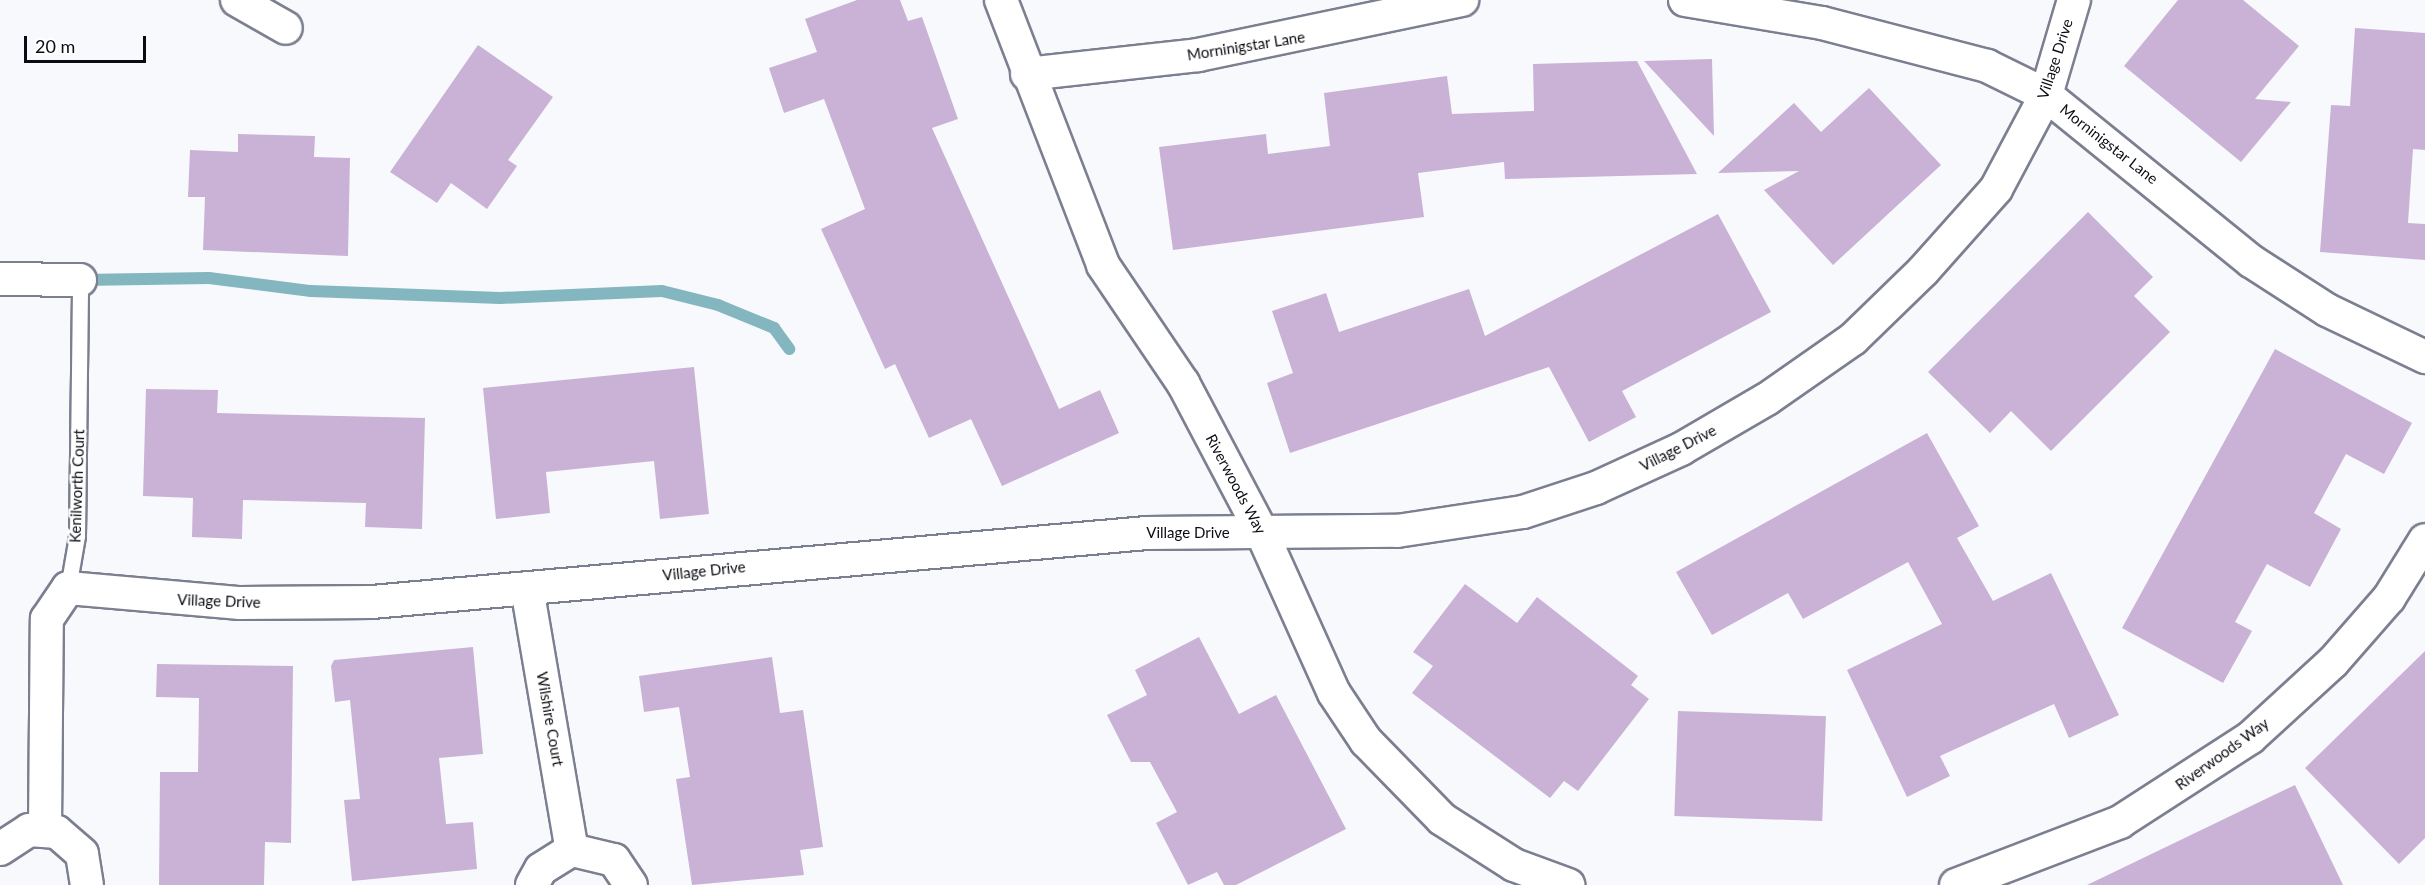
<!DOCTYPE html>
<style>
body{margin:0}
#map{position:relative;width:2425px;height:885px;overflow:hidden;background:#f8f9fd;font-family:Lato,sans-serif}
div>[style]{position:absolute}
.stream>*{height:12px;margin:-6px;padding:0 6px;transform-origin:6px;border-radius:6px;background:#84b6bf}
.building>*{inset:0;background:#c9b2d5;transform-origin:0 0}
.roads{filter:drop-shadow(2px 0 #7c7f90) drop-shadow(-2px 0 #7c7f90) drop-shadow(0 2px #7c7f90) drop-shadow(0 -2px #7c7f90)}
.lane>*{height:15px;margin:-7.5px;padding:0 7.5px;transform-origin:7.5px;border-radius:7.5px;background:#fff}
.street>*{height:32px;margin:-16px;padding:0 16px;transform-origin:16px;border-radius:16px;background:#fff}
span{translate:-50% -50%;white-space:nowrap;text-align:center;line-height:1.15;-webkit-text-stroke:4.5px #fff;paint-order:stroke}
.street-label{font-size:15px;color:#0b0c12}
.scale{position:absolute;left:24px;top:36px;width:122px;height:27px;box-sizing:border-box;border:3px solid #0b0c12;border-top:0;padding-left:8px;font-size:18px;line-height:21px;white-space:nowrap;color:#0b0c12;-webkit-text-stroke:4px #fff;paint-order:stroke}
</style>
<div id="map">
<div class="stream">
<div style="left:81px;top:280px;width:128px;rotate:-0.9deg"></div>
<div style="left:209px;top:278px;width:103px;rotate:7.3deg"></div>
<div style="left:311px;top:291px;width:189px;rotate:2.1deg"></div>
<div style="left:500px;top:298px;width:162px;rotate:-2.5deg"></div>
<div style="left:662px;top:291px;width:58px;rotate:14deg"></div>
<div style="left:718px;top:305px;width:61px;rotate:22.3deg"></div>
<div style="left:774px;top:328px;width:26px;rotate:54deg"></div>
</div>
<div class="building">
<div style="clip-path:polygon(857px 0,900px 0,908px 21px,922px 17px,958px 119px,932px 128px,1059px 409px,1100px 390px,1119px 433px,1002px 486px,971px 419px,929px 438px,895px 364px,885px 369px,821px 229px,865px 209px,824px 99px,784px 113px,769px 68px,817px 52px,805px 19px)"></div>
<div style="clip-path:polygon(2178px 0,2243px 0,2299px 46px,2255px 99px,2291px 102px,2241px 162px,2124px 66px)"></div>
<div style="clip-path:polygon(2355px 28px,2425px 33px,2425px 150px,2413px 149px,2408px 223px,2425px 224px,2425px 260px,2320px 252px,2331px 105px,2350px 106px)"></div>
<div style="clip-path:polygon(478px 45px,553px 97px,508px 160px,517px 166px,487px 209px,451px 183px,437px 203px,390px 172px)"></div>
<div style="clip-path:polygon(1712px 59px,1714px 136px,1644px 61px)"></div>
<div style="clip-path:polygon(1637px 61px,1697px 174px,1505px 179px,1504px 162px,1418px 173px,1424px 217px,1173px 250px,1159px 147px,1266px 134px,1268px 154px,1330px 146px,1324px 93px,1447px 76px,1452px 114px,1534px 111px,1533px 64px)"></div>
<div style="clip-path:polygon(1869px 88px,1941px 165px,1833px 265px,1764px 190px,1799px 171px,1718px 173px,1794px 103px,1821px 132px)"></div>
<div style="clip-path:polygon(238px 134px,315px 136px,314px 157px,350px 158px,348px 256px,203px 250px,205px 197px,188px 197px,190px 150px,238px 152px)"></div>
<div style="clip-path:polygon(2088px 212px,2153px 277px,2134px 296px,2170px 332px,2051px 451px,2011px 411px,1990px 433px,1928px 372px)"></div>
<div style="clip-path:polygon(1718px 214px,1771px 312px,1622px 391px,1636px 417px,1589px 442px,1549px 367px,1290px 453px,1267px 383px,1293px 373px,1272px 311px,1326px 293px,1339px 332px,1469px 289px,1485px 336px)"></div>
<div style="clip-path:polygon(2275px 349px,2412px 423px,2384px 474px,2346px 454px,2314px 513px,2341px 529px,2310px 587px,2267px 564px,2235px 622px,2252px 631px,2223px 683px,2122px 628px)"></div>
<div style="clip-path:polygon(694px 367px,709px 514px,660px 519px,654px 461px,546px 472px,550px 513px,496px 519px,483px 388px)"></div>
<div style="clip-path:polygon(146px 389px,218px 390px,217px 413px,425px 418px,422px 529px,365px 527px,366px 503px,243px 500px,242px 539px,192px 537px,193px 498px,143px 496px)"></div>
<div style="clip-path:polygon(1927px 433px,1979px 526px,1957px 538px,1993px 601px,2051px 573px,2119px 715px,2069px 738px,2054px 704px,1940px 756px,1950px 776px,1907px 797px,1847px 670px,1942px 624px,1908px 562px,1803px 619px,1788px 593px,1712px 635px,1676px 572px)"></div>
<div style="clip-path:polygon(1465px 584px,1517px 623px,1537px 597px,1638px 676px,1631px 685px,1649px 699px,1578px 791px,1564px 781px,1550px 798px,1412px 693px,1433px 666px,1413px 652px)"></div>
<div style="clip-path:polygon(1199px 637px,1239px 714px,1276px 695px,1346px 829px,1236px 885px,1224px 885px,1217px 872px,1188px 885px,1156px 823px,1177px 812px,1150px 762px,1131px 762px,1107px 715px,1147px 695px,1135px 670px)"></div>
<div style="clip-path:polygon(473px 647px,483px 754px,439px 758px,446px 824px,473px 822px,477px 869px,352px 881px,344px 800px,360px 799px,350px 700px,335px 702px,331px 666px,334px 660px)"></div>
<div style="clip-path:polygon(2425px 651px,2425px 838px,2399px 864px,2305px 768px)"></div>
<div style="clip-path:polygon(772px 657px,780px 713px,803px 710px,823px 847px,800px 850px,804px 875px,692px 885px,676px 779px,690px 777px,679px 707px,644px 712px,639px 676px)"></div>
<div style="clip-path:polygon(157px 664px,293px 666px,291px 843px,265px 842px,264px 885px,159px 885px,160px 772px,198px 772px,199px 698px,156px 697px)"></div>
<div style="left:1678px;top:711px;width:148px;height:105px;rotate:2deg"></div>
<div style="clip-path:polygon(2295px 785px,2343px 885px,2087px 885px)"></div>
</div>
<div class="roads">
<div class="lane">
<div style="left:68px;top:588px;width:53px;rotate:-80.2deg"></div>
<div style="left:77px;top:536px;width:256px;rotate:-89.3deg"></div>
</div>
<div class="street">
<div style="left:237px;top:0;width:56px;rotate:29.7deg"></div>
<div style="left:1001px;top:0;width:284px;rotate:68.9deg"></div>
<div style="left:1103px;top:265px;width:143px;rotate:55.9deg"></div>
<div style="left:1183px;top:383px;width:170px;rotate:62.2deg"></div>
<div style="left:1262px;top:533px;width:175px;rotate:65.8deg"></div>
<div style="left:1334px;top:693px;width:58px;rotate:56.3deg"></div>
<div style="left:1366px;top:741px;width:109px;rotate:45.7deg"></div>
<div style="left:1442px;top:819px;width:85px;rotate:32.6deg"></div>
<div style="left:1514px;top:865px;width:58px;rotate:20.3deg"></div>
<div style="left:1685px;top:0;width:139px;rotate:9.5deg"></div>
<div style="left:1822px;top:23px;width:171px;rotate:14.6deg"></div>
<div style="left:1987px;top:66px;width:66px;rotate:26.2deg"></div>
<div style="left:2046px;top:95px;width:264px;rotate:39deg"></div>
<div style="left:2251px;top:261px;width:90px;rotate:32.8deg"></div>
<div style="left:2327px;top:310px;width:109px;rotate:25.6deg"></div>
<div style="left:1027px;top:74px;width:172px;rotate:-6.3deg"></div>
<div style="left:1198px;top:55px;width:270px;rotate:-11.8deg"></div>
<div style="left:0;top:279px;width:80px;rotate:0.7deg"></div>
<div style="left:527px;top:588px;width:266px;rotate:80.3deg"></div>
<div style="left:45px;top:829px;width:210px;rotate:-89.5deg"></div>
<div style="left:47px;top:619px;width:37px;rotate:-56deg"></div>
<div style="left:68px;top:588px;width:173px;rotate:5deg"></div>
<div style="left:240px;top:603px;width:132px;rotate:-0.4deg"></div>
<div style="left:372px;top:602px;width:777px;rotate:-5.09deg"></div>
<div style="left:1146px;top:533px;width:251px;rotate:-0.5deg"></div>
<div style="left:1397px;top:531px;width:127px;rotate:-8.6deg"></div>
<div style="left:1523px;top:512px;width:77px;rotate:-18.2deg"></div>
<div style="left:1596px;top:488px;width:94px;rotate:-24.6deg"></div>
<div style="left:1681px;top:449px;width:99px;rotate:-30.2deg"></div>
<div style="left:1767px;top:399px;width:105px;rotate:-34.9deg"></div>
<div style="left:1853px;top:339px;width:98px;rotate:-44.2deg"></div>
<div style="left:1923px;top:271px;width:110px;rotate:-48.3deg"></div>
<div style="left:1996px;top:189px;width:106px;rotate:-62deg"></div>
<div style="left:2046px;top:95px;width:99px;rotate:-73.6deg"></div>
<div style="left:0;top:849px;width:35px;rotate:-33deg"></div>
<div style="left:29px;top:830px;width:28px;rotate:4deg"></div>
<div style="left:57px;top:832px;width:33px;rotate:41deg"></div>
<div style="left:82px;top:854px;width:31px;rotate:81deg"></div>
<div style="left:532px;top:885px;width:18px;rotate:-61deg"></div>
<div style="left:541px;top:869px;width:36px;rotate:-32deg"></div>
<div style="left:572px;top:850px;width:43px;rotate:13.4deg"></div>
<div style="left:614px;top:860px;width:30px;rotate:56deg"></div>
<div style="left:1956px;top:885px;width:176px;rotate:-21deg"></div>
<div style="left:2120px;top:822px;width:155px;rotate:-32.9deg"></div>
<div style="left:2250px;top:738px;width:113px;rotate:-42.5deg"></div>
<div style="left:2333px;top:662px;width:85px;rotate:-48.8deg"></div>
<div style="left:2389px;top:598px;width:68px;rotate:-58.2deg"></div>
</div>
</div>
<div class="street-label">
<span style="left:1246px;top:46px;rotate:-9deg">Morninigstar Lane</span>
<span style="left:2055px;top:59px;rotate:-72deg">Village Drive</span>
<span style="left:2109px;top:144px;rotate:38deg">Morninigstar Lane</span>
<span style="left:1678px;top:448px;rotate:-27deg">Village Drive</span>
<span style="left:1236px;top:484px;rotate:62deg">Riverwoods Way</span>
<span style="left:77px;top:486px;rotate:-88deg">Kenilworth Court</span>
<span style="left:1188px;top:533px">Village Drive</span>
<span style="left:704px;top:571px;rotate:-6deg">Village Drive</span>
<span style="left:219px;top:601px;rotate:2deg">Village Drive</span>
<span style="left:550px;top:719px;rotate:80deg">Wilshire Court</span>
<span style="left:2222px;top:754px;rotate:-36deg">Riverwoods Way</span>
</div>
<div class="scale">20 m</div>
</div>
